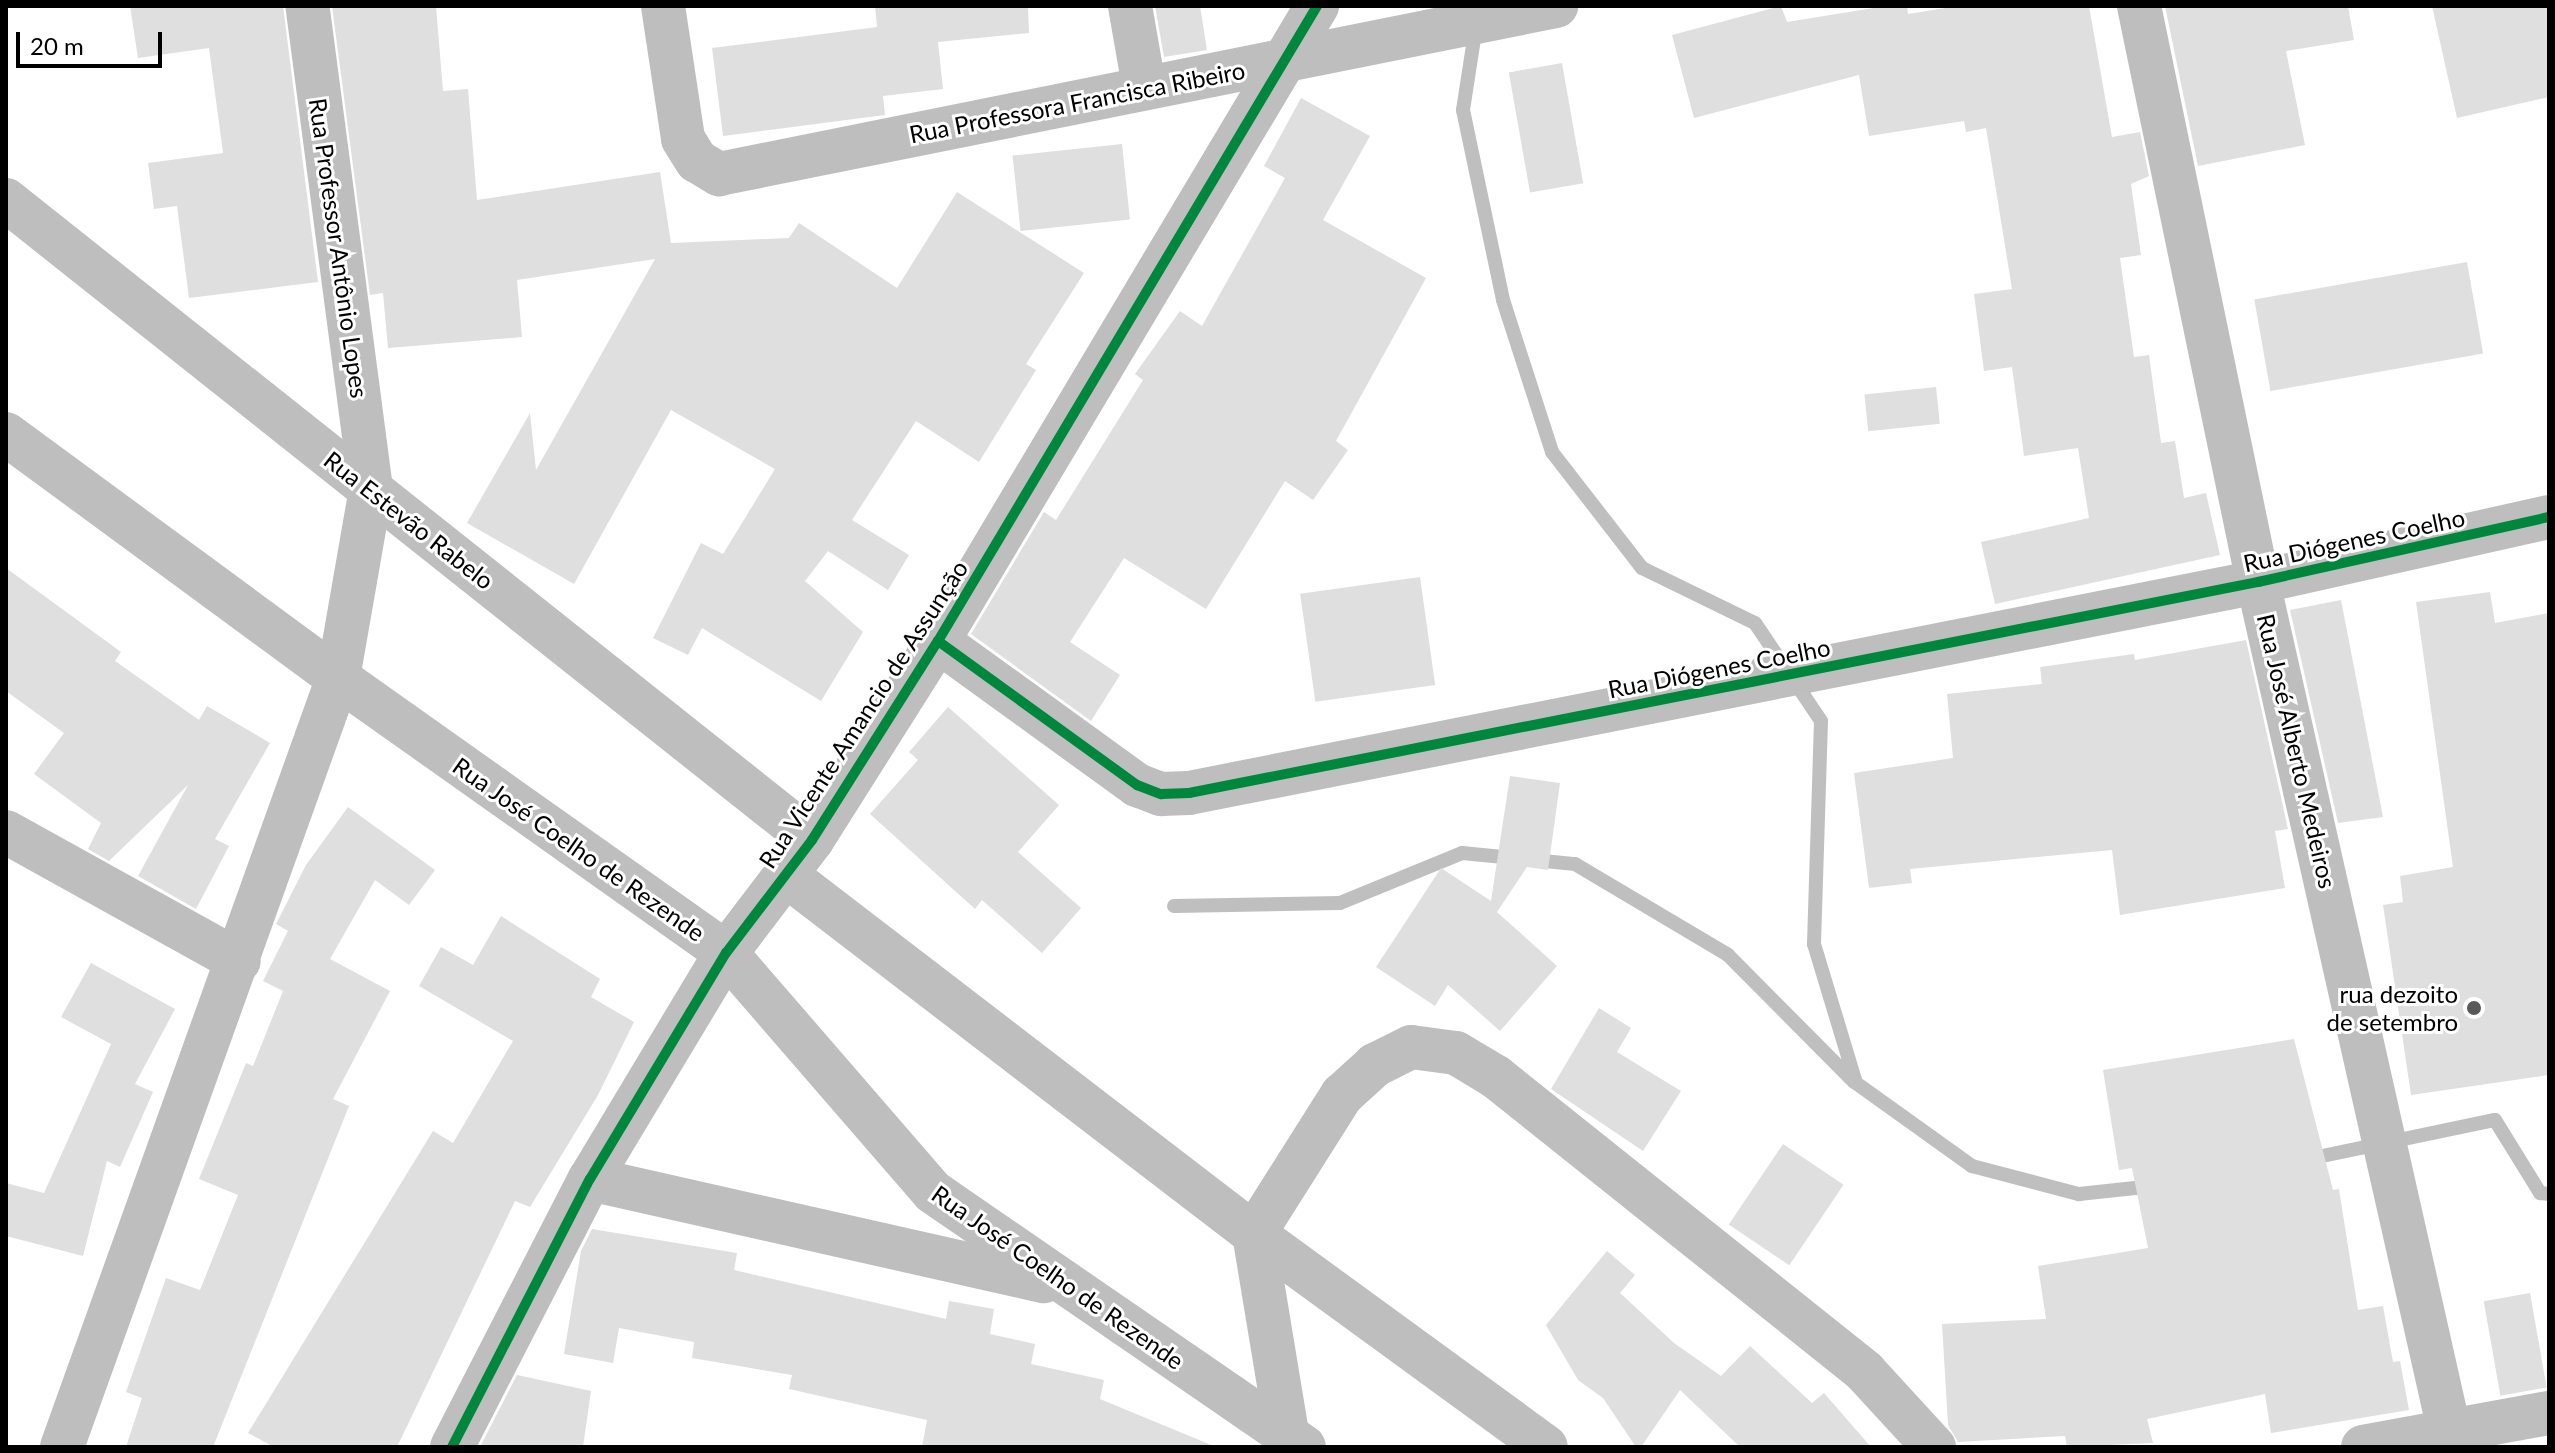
<!DOCTYPE html>
<meta charset="utf-8">
<style>
body{margin:0}
#map{position:relative;width:2555px;height:1453px;overflow:hidden;background:#fff;font-family:Lato,sans-serif}
div>[style]{position:absolute}
.stream>*{height:14px;margin:-7px;padding:0 7px;transform-origin:7px;border-radius:7px;background:#bfbfbf}
.building>*{inset:0;background:#dfdfdf;transform-origin:0 0}
.street>*{height:44px;margin:-22px;padding:0 22px;transform-origin:22px;border-radius:22px;background:#bebebe}
.cycleway>*{height:10px;margin:-5px;padding:0 5px;transform-origin:5px;border-radius:5px;background:#00873e}
.dots>*{width:22px;height:22px;translate:-50% -50%;box-sizing:border-box;border:4px solid #fff;border-radius:50%}
span{translate:-50% -50%;white-space:nowrap;text-align:center;line-height:1.15;-webkit-text-stroke:6px #fff;paint-order:stroke}
.street-label{font-size:24px;color:#000}
.poi-label{font-size:24px;color:#000}
.right{translate:-100% -50%;text-align:right}
.frame{position:absolute;inset:0;border:8px solid #000;pointer-events:none}
.scale{position:absolute;left:16px;top:32px;width:146px;height:36px;box-sizing:border-box;border:4px solid #000;border-top:0;padding-left:10px;font-size:24px;line-height:28px;white-space:nowrap;color:#000;-webkit-text-stroke:6px #fff;paint-order:stroke}
</style>
<div id="map">
<div class="stream">
<div style="left:1476px;top:26px;width:85px;rotate:98.8deg"></div>
<div style="left:1463px;top:110px;width:194px;rotate:78.1deg"></div>
<div style="left:1503px;top:300px;width:160px;rotate:72.1deg"></div>
<div style="left:1552px;top:452px;width:147px;rotate:52.2deg"></div>
<div style="left:1642px;top:568px;width:126px;rotate:26deg"></div>
<div style="left:1755px;top:623px;width:118px;rotate:56deg"></div>
<div style="left:1821px;top:721px;width:223px;rotate:91.8deg"></div>
<div style="left:1814px;top:944px;width:145px;rotate:73.2deg"></div>
<div style="left:1856px;top:1083px;width:143px;rotate:35.6deg"></div>
<div style="left:1972px;top:1166px;width:111px;rotate:14.7deg"></div>
<div style="left:2079px;top:1194px;width:75px;rotate:-6.1deg"></div>
<div style="left:1174px;top:906px;width:166px;rotate:-1deg"></div>
<div style="left:1340px;top:903px;width:132px;rotate:-22.3deg"></div>
<div style="left:1462px;top:853px;width:114px;rotate:5.6deg"></div>
<div style="left:1575px;top:864px;width:178px;rotate:30.7deg"></div>
<div style="left:1728px;top:955px;width:179px;rotate:45.2deg"></div>
<div style="left:2308px;top:1159px;width:191px;rotate:-11.8deg"></div>
<div style="left:2495px;top:1120px;width:86px;rotate:58.3deg"></div>
<div style="left:2540px;top:1193px;width:9px;rotate:6deg"></div>
</div>
<div class="building">
<div style="clip-path:polygon(130px 6px,283px 6px,318px 282px,189px 298px,177px 206px,154px 209px,148px 163px,223px 153px,209px 48px,138px 58px)"></div>
<div style="clip-path:polygon(332px 6px,436px 6px,443px 91px,468px 89px,477px 200px,660px 172px,671px 243px,789px 238px,799px 223px,897px 288px,957px 192px,1084px 273px,1026px 364px,1036px 370px,979px 462px,916px 421px,852px 520px,909px 555px,888px 590px,828px 551px,805px 581px,863px 632px,821px 701px,702px 628px,688px 655px,653px 638px,701px 543px,723px 554px,775px 469px,671px 410px,574px 584px,467px 523px,530px 413px,536px 470px,655px 259px,517px 280px,522px 337px,388px 348px,383px 293px,370px 295px)"></div>
<div style="clip-path:polygon(875px 6px,1028px 6px,1029px 33px,938px 42px,943px 89px,883px 96px,885px 115px,723px 136px,712px 48px,877px 27px)"></div>
<div style="clip-path:polygon(1155px 6px,1200px 6px,1207px 50px,1164px 57px)"></div>
<div style="clip-path:polygon(1781px 6px,1787px 22px,1886px 6px,1907px 6px,1908px 14px,1958px 6px,2089px 6px,2112px 137px,2140px 132px,2149px 176px,2131px 184px,2141px 255px,2120px 258px,2134px 357px,2149px 355px,2161px 443px,2175px 441px,2184px 498px,2206px 493px,2220px 555px,1995px 604px,1981px 542px,2089px 518px,2078px 448px,2024px 456px,2012px 367px,1984px 371px,1974px 294px,2012px 289px,1986px 128px,1966px 132px,1964px 121px,1869px 136px,1859px 75px,1694px 118px,1672px 35px)"></div>
<div style="clip-path:polygon(2165px 6px,2348px 6px,2354px 40px,2286px 51px,2305px 145px,2198px 166px)"></div>
<div style="clip-path:polygon(2432px 6px,2549px 6px,2549px 97px,2457px 118px)"></div>
<div style="left:1562px;top:63px;width:122px;height:54px;rotate:80deg"></div>
<div style="clip-path:polygon(1301px 98px,1370px 136px,1323px 220px,1426px 278px,1336px 441px,1348px 450px,1313px 500px,1285px 481px,1206px 609px,1124px 558px,1070px 642px,1120px 675px,1091px 721px,971px 634px,1044px 512px,1056px 520px,1143px 380px,1135px 374px,1180px 311px,1202px 326px,1285px 178px,1264px 166px)"></div>
<div style="left:1122px;top:144px;width:76px;height:110px;rotate:84deg"></div>
<div style="left:2467px;top:262px;width:93px;height:216px;rotate:80deg"></div>
<div style="left:1936px;top:387px;width:37px;height:72px;rotate:84deg"></div>
<div style="clip-path:polygon(6px 568px,121px 652px,115px 661px,199px 720px,207px 706px,270px 743px,215px 839px,229px 846px,196px 909px,138px 876px,188px 785px,109px 861px,88px 849px,101px 823px,34px 774px,64px 733px,6px 691px)"></div>
<div style="left:1420px;top:577px;width:109px;height:121px;rotate:82deg"></div>
<div style="clip-path:polygon(2490px 592px,2495px 623px,2549px 613px,2549px 1075px,2411px 1095px,2383px 905px,2403px 902px,2400px 876px,2453px 867px,2416px 602px)"></div>
<div style="clip-path:polygon(2341px 600px,2383px 817px,2338px 823px,2290px 610px)"></div>
<div style="clip-path:polygon(2246px 640px,2288px 829px,2275px 831px,2285px 888px,2120px 915px,2112px 850px,1910px 869px,1912px 883px,1869px 888px,1854px 773px,1953px 758px,1947px 694px,2042px 684px,2040px 667px,2134px 654px,2135px 660px)"></div>
<div style="clip-path:polygon(948px 707px,1059px 805px,1018px 852px,1081px 908px,1042px 953px,982px 900px,975px 909px,870px 814px,918px 760px,909px 752px)"></div>
<div style="clip-path:polygon(1510px 776px,1560px 783px,1548px 870px,1527px 867px,1497px 912px,1557px 966px,1500px 1031px,1448px 985px,1435px 1006px,1376px 967px,1441px 868px,1491px 901px)"></div>
<div style="clip-path:polygon(348px 807px,435px 870px,409px 905px,375px 880px,330px 959px,390px 991px,333px 1099px,349px 1106px,213px 1447px,126px 1447px,142px 1398px,126px 1392px,166px 1278px,200px 1290px,238px 1195px,199px 1179px,246px 1063px,253px 1066px,283px 991px,263px 981px,288px 931px,276px 924px,306px 865px)"></div>
<div style="clip-path:polygon(501px 916px,600px 979px,591px 997px,634px 1022px,598px 1095px,530px 1207px,515px 1201px,397px 1447px,274px 1447px,248px 1433px,433px 1131px,453px 1143px,513px 1041px,419px 986px,441px 947px,473px 965px)"></div>
<div style="clip-path:polygon(91px 963px,175px 1009px,135px 1084px,153px 1092px,120px 1167px,107px 1161px,83px 1256px,6px 1236px,6px 1183px,44px 1193px,111px 1044px,61px 1017px)"></div>
<div style="clip-path:polygon(1599px 1008px,1631px 1028px,1617px 1052px,1681px 1091px,1643px 1151px,1551px 1089px)"></div>
<div style="clip-path:polygon(2294px 1039px,2333px 1190px,2339px 1189px,2358px 1310px,2383px 1306px,2393px 1362px,2400px 1361px,2409px 1410px,2271px 1433px,2265px 1394px,2147px 1419px,2153px 1443px,2067px 1447px,2065px 1436px,1958px 1442px,1948px 1425px,1942px 1324px,2046px 1319px,2038px 1266px,2148px 1248px,2132px 1168px,2119px 1170px,2103px 1070px)"></div>
<div style="left:1783px;top:1144px;width:73px;height:97px;rotate:34deg"></div>
<div style="clip-path:polygon(592px 1229px,737px 1253px,734px 1270px,946px 1319px,949px 1301px,994px 1309px,990px 1334px,1035px 1344px,1031px 1364px,1104px 1380px,1100px 1399px,1216px 1447px,922px 1447px,927px 1420px,789px 1389px,792px 1375px,692px 1358px,694px 1342px,619px 1328px,613px 1363px,564px 1354px,581px 1251px)"></div>
<div style="clip-path:polygon(1607px 1251px,1635px 1275px,1620px 1293px,1674px 1343px,1721px 1376px,1750px 1346px,1812px 1403px,1824px 1393px,1871px 1447px,1740px 1447px,1680px 1390px,1641px 1447px,1636px 1447px,1603px 1398px,1578px 1380px,1546px 1325px)"></div>
<div style="left:2530px;top:1293px;width:96px;height:47px;rotate:80deg"></div>
<div style="clip-path:polygon(517px 1375px,591px 1391px,583px 1447px,480px 1447px)"></div>
</div>
<div class="street">
<div style="left:663px;top:6px;width:134px;rotate:81.4deg"></div>
<div style="left:683px;top:139px;width:26px;rotate:58deg"></div>
<div style="left:697px;top:161px;width:26px;rotate:31deg"></div>
<div style="left:719px;top:174px;width:854px;rotate:-11.35deg"></div>
<div style="left:1130px;top:6px;width:81px;rotate:80.1deg"></div>
<div style="left:2139px;top:6px;width:588px;rotate:78.33deg"></div>
<div style="left:2258px;top:582px;width:887px;rotate:77.3deg"></div>
<div style="left:6px;top:200px;width:1029px;rotate:38.45deg"></div>
<div style="left:6px;top:434px;width:412px;rotate:36.3deg"></div>
<div style="left:338px;top:678px;width:476px;rotate:35.3deg"></div>
<div style="left:726px;top:953px;width:316px;rotate:49.1deg"></div>
<div style="left:933px;top:1192px;width:450px;rotate:34.5deg"></div>
<div style="left:938px;top:641px;width:246px;rotate:35.9deg"></div>
<div style="left:1137px;top:785px;width:26px;rotate:21deg"></div>
<div style="left:1161px;top:794px;width:28px;rotate:-2deg"></div>
<div style="left:1189px;top:793px;width:1090px;rotate:-11.17deg"></div>
<div style="left:2258px;top:582px;width:298px;rotate:-12.6deg"></div>
<div style="left:6px;top:832px;width:266px;rotate:29deg"></div>
<div style="left:786px;top:875px;width:590px;rotate:37.49deg"></div>
<div style="left:1254px;top:1234px;width:361px;rotate:36.1deg"></div>
<div style="left:590px;top:1179px;width:465px;rotate:12.7deg"></div>
<div style="left:1287px;top:1433px;width:202px;rotate:-99.4deg"></div>
<div style="left:1254px;top:1234px;width:165px;rotate:-57.7deg"></div>
<div style="left:1342px;top:1095px;width:45px;rotate:-42.3deg"></div>
<div style="left:1375px;top:1065px;width:40px;rotate:-26.6deg"></div>
<div style="left:1411px;top:1047px;width:45px;rotate:7.6deg"></div>
<div style="left:1456px;top:1053px;width:47px;rotate:31deg"></div>
<div style="left:1496px;top:1077px;width:472px;rotate:38.6deg"></div>
<div style="left:1865px;top:1372px;width:102px;rotate:47.4deg"></div>
<div style="left:62px;top:1447px;width:817px;rotate:-70.26deg"></div>
<div style="left:338px;top:678px;width:192px;rotate:-80.1deg"></div>
<div style="left:371px;top:489px;width:487px;rotate:-97.5deg"></div>
<div style="left:452px;top:1447px;width:301px;rotate:-62.8deg"></div>
<div style="left:590px;top:1179px;width:264px;rotate:-59deg"></div>
<div style="left:726px;top:953px;width:142px;rotate:-52.7deg"></div>
<div style="left:812px;top:840px;width:236px;rotate:-57.7deg"></div>
<div style="left:938px;top:641px;width:740px;rotate:-59.17deg"></div>
<div style="left:2363px;top:1447px;width:189px;rotate:-10.4deg"></div>
</div>
<div class="cycleway">
<div style="left:938px;top:641px;width:246px;rotate:35.9deg"></div>
<div style="left:1137px;top:785px;width:26px;rotate:21deg"></div>
<div style="left:1161px;top:794px;width:28px;rotate:-2deg"></div>
<div style="left:1189px;top:793px;width:1090px;rotate:-11.17deg"></div>
<div style="left:2258px;top:582px;width:298px;rotate:-12.6deg"></div>
<div style="left:452px;top:1447px;width:301px;rotate:-62.8deg"></div>
<div style="left:590px;top:1179px;width:264px;rotate:-59deg"></div>
<div style="left:726px;top:953px;width:142px;rotate:-52.7deg"></div>
<div style="left:812px;top:840px;width:236px;rotate:-57.7deg"></div>
<div style="left:938px;top:641px;width:740px;rotate:-59.17deg"></div>
</div>
<div class="dots">
<div style="left:2474px;top:1008px;background:#595959"></div>
</div>
<div class="street-label">
<span style="left:1077px;top:102px;rotate:-11deg">Rua Professora Francisca Ribeiro</span>
<span style="left:339px;top:248px;rotate:82deg">Rua Professor Antônio Lopes</span>
<span style="left:409px;top:520px;rotate:38deg">Rua Estevão Rabelo</span>
<span style="left:2354px;top:540px;rotate:-12deg">Rua Diógenes Coelho</span>
<span style="left:1719px;top:668px;rotate:-11deg">Rua Diógenes Coelho</span>
<span style="left:863px;top:714px;rotate:-57deg">Rua Vicente Amancio de Assunção</span>
<span style="left:2297px;top:751px;rotate:77deg">Rua José Alberto Medeiros</span>
<span style="left:579px;top:849px;rotate:35deg">Rua José Coelho de Rezende</span>
<span style="left:1058px;top:1277px;rotate:35deg">Rua José Coelho de Rezende</span>
</div>
<div class="poi-label">
<span class="right" style="left:2458px;top:1008px">rua dezoito<br>de setembro</span>
</div>
<div class="frame"></div>
<div class="scale">20 m</div>
</div>
